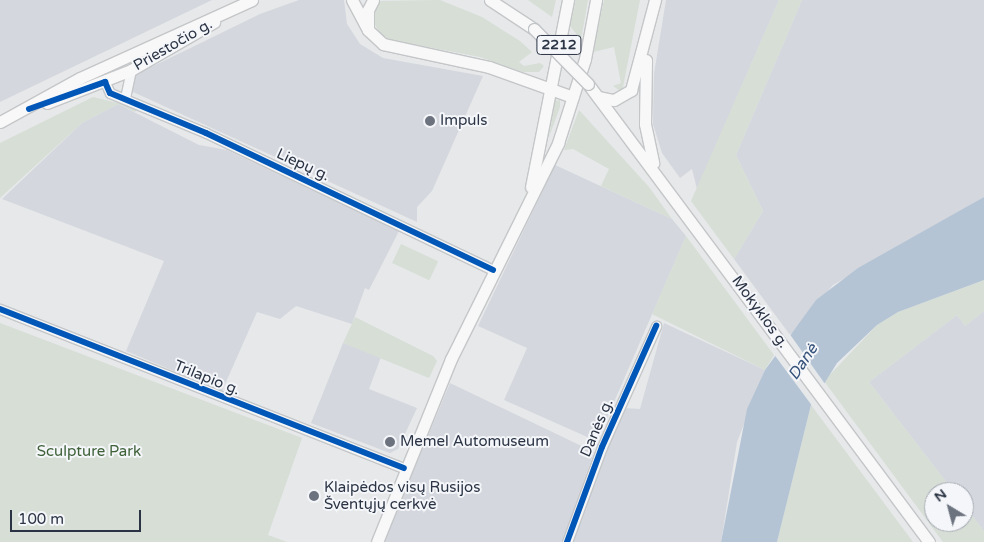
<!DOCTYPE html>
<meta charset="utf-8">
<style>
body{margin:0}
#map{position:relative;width:984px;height:542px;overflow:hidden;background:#e6e8ea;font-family:"Varela Round",sans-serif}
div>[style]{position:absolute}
.built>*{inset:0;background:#d4d7dd}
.green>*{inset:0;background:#d6ded6;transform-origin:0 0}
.water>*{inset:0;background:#b4c4d5}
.pier>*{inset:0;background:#e6e8ea}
.roads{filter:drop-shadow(1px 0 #c4c6c8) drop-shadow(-1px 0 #c4c6c8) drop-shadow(0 1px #c4c6c8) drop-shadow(0 -1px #c4c6c8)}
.minor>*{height:9px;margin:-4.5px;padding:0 4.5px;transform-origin:4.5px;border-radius:4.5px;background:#f5f6f7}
.major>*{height:11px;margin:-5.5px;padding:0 5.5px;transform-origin:5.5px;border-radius:5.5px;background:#f8f8f8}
.bridges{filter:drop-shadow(1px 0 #c2c5c8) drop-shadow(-1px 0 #c2c5c8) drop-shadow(0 1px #c2c5c8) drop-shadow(0 -1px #c2c5c8)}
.major-bridge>*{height:11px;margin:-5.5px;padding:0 5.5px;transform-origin:5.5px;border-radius:5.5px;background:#f8f8f8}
.cycleway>*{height:6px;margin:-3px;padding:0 3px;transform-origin:3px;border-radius:3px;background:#0057b8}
.dots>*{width:14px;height:14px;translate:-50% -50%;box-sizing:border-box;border:2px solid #f4f6f9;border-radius:50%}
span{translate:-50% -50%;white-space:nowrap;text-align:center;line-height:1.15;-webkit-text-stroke:4px #f4f6f9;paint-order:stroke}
.shield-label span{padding:1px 4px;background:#f4f6f9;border:1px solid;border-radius:4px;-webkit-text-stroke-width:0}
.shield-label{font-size:14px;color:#2b3445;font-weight:700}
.street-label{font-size:15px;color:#2b3445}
.poi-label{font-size:15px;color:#2b3445}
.left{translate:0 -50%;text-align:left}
.park-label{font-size:15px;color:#3f6138}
.water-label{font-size:16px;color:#34527a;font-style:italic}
.north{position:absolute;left:924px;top:482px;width:50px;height:50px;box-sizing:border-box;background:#f4f6f9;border:1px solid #a4a8b1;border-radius:50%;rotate:323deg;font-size:14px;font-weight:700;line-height:20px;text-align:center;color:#2b3445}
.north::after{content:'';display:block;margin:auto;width:18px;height:22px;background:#6c737f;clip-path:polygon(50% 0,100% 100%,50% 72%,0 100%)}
.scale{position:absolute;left:10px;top:510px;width:131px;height:22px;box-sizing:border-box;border:2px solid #2b3445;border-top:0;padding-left:6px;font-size:15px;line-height:18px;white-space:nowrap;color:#2b3445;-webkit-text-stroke:4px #f4f6f9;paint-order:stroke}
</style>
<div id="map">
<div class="built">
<div style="clip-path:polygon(0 0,212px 0,0 102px)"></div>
<div style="clip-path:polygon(299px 0,344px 0,347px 24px,360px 44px,383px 58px,483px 76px,432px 191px,417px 207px,417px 222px,131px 91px,135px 75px,260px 14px)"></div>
<div style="clip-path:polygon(666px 0,779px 0,697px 189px,692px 169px,680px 178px,662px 153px,653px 124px,654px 74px)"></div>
<div style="clip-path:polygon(802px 0,984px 0,984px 197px,833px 285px,790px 335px,734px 259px,763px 211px,736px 155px)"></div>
<div style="clip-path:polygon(118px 104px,199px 145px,227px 150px,399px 231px,369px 290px,365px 288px,352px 324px,296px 306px,280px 319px,257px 312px,222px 391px,126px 351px,164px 261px,2px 199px,82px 123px)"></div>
<div style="clip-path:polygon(555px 165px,672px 219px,686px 236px,598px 439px,594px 440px,504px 400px,527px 348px,478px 326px)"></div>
<div style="clip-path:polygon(984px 311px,984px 531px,964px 505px,964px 492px,954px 492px,869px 382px,957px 315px,965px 326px)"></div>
<div style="clip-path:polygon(664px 323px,765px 370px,737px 442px,721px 542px,573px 542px,623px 408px,640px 409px)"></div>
<div style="clip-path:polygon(343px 343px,381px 357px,369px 389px,417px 408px,398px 449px,390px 453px,311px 423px)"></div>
<div style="clip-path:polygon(450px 383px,594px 452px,563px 542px,384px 542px)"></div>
</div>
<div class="green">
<div style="clip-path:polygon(440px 0,482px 17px,520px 41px,532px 52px,519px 62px,524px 66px,540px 63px,544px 66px,539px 72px,523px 72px,480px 57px,391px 40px,380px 34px,373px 21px,377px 1px)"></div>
<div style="clip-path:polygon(528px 0,556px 0,552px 17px)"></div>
<div style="clip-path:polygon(576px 0,588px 0,581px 40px,570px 26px)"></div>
<div style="clip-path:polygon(604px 0,640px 0,622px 92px,613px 86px,621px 83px,614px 47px,593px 52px)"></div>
<div style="clip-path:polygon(779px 0,802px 0,736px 155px,763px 211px,734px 259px,691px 201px)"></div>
<div style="clip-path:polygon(93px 97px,138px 108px,135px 112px,118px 104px,82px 123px,0 198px,0 143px)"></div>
<div style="clip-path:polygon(560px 100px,560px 107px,549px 137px,555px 101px)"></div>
<div style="clip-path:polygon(579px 110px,649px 187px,672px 219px,601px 186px,609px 169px,573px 149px,564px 150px)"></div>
<div style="clip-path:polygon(686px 236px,774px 355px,765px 370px,652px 314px)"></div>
<div style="left:401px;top:244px;width:41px;height:21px;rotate:25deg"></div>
<div style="clip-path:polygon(984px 280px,984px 311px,965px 326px,957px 315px,869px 382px,954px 492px,934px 492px,934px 522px,964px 522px,964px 505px,984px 531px,984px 542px,943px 542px,824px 381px,877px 325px,898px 312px)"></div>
<div style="clip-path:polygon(355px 317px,433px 356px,437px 361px,429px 378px,343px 343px)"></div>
<div style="clip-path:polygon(0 323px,302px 438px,268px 535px,287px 542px,0 542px)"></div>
<div style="clip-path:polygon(811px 405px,913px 542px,777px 542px)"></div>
</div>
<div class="water">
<div style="clip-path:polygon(984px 197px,984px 280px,898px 312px,877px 325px,837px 363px,811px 405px,777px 542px,721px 542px,747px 409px,765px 370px,816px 300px,858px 268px)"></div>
</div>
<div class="pier">
<div style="clip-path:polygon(789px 333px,825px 384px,813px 407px,773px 353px)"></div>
</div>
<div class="roads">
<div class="minor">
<div style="left:105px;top:82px;width:12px;rotate:66deg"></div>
<div style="left:110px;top:93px;width:104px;rotate:22.6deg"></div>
<div style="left:206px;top:133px;width:318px;rotate:25.5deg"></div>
<div style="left:125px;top:98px;width:29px;rotate:-78deg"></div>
<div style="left:0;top:309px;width:434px;rotate:21.5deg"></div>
<div style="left:567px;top:542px;width:101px;rotate:-69.8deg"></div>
<div style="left:602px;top:447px;width:133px;rotate:-65.9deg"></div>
</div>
<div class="major">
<div style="left:352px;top:0;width:34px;rotate:62deg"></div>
<div style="left:368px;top:30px;width:21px;rotate:43deg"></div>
<div style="left:383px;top:44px;width:108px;rotate:12.2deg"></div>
<div style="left:489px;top:67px;width:89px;rotate:19.7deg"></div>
<div style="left:490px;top:0;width:53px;rotate:33.4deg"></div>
<div style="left:368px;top:28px;width:18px;rotate:-90deg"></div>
<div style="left:368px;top:10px;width:11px;rotate:-63deg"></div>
<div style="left:646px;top:60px;width:64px;rotate:90.9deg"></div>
<div style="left:645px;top:124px;width:40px;rotate:78deg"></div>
<div style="left:588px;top:84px;width:571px;rotate:53.33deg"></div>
<div style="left:598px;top:97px;width:16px;rotate:11deg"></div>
<div style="left:614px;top:100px;width:20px;rotate:-30deg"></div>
<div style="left:631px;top:90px;width:93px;rotate:-75.1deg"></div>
<div style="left:47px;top:103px;width:90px;rotate:-21.4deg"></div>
<div style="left:131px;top:70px;width:96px;rotate:-30deg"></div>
<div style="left:0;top:122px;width:91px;rotate:-28.8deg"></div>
<div style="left:80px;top:78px;width:189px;rotate:-24.4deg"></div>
<div style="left:531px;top:187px;width:191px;rotate:-78.8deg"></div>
<div style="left:377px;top:542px;width:197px;rotate:-68deg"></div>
<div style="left:451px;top:359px;width:241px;rotate:-63.6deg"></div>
<div style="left:558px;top:143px;width:88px;rotate:-72.2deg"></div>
<div style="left:585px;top:59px;width:60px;rotate:-79.4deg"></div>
</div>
</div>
<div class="bridges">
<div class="major-bridge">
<div style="left:534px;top:29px;width:77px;rotate:45.5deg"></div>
</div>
</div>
<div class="cycleway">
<div style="left:29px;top:109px;width:81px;rotate:-19.6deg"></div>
<div style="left:105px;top:82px;width:12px;rotate:66deg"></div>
<div style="left:110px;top:93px;width:104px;rotate:22.6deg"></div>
<div style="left:206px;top:133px;width:318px;rotate:25.5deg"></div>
<div style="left:0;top:309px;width:434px;rotate:21.5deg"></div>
<div style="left:567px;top:542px;width:101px;rotate:-69.8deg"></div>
<div style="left:602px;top:447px;width:133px;rotate:-65.9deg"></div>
</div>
<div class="dots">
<div style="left:430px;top:121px;background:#6c737f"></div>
<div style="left:390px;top:442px;background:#6c737f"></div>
<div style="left:314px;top:496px;background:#6c737f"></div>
</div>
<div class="shield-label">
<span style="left:559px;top:45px">2212</span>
</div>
<div class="street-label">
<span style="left:173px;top:45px;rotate:-30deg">Priestočio g.</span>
<span style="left:303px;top:165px;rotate:25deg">Liepų g.</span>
<span style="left:760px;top:312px;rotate:54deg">Mokyklos g.</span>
<span style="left:207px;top:378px;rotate:22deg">Trilapio g.</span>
<span style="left:597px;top:428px;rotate:-67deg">Danės g.</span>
</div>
<div class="poi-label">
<span class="left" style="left:440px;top:121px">Impuls</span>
<span class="left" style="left:400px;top:442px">Memel Automuseum</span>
<span class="left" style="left:324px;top:496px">Klaipėdos visų Rusijos<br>Šventųjų cerkvė</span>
</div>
<div class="park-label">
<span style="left:89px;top:452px">Sculpture Park</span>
</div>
<div class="water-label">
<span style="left:803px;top:362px;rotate:-56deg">Danė</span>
</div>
<div class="north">N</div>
<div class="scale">100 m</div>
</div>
